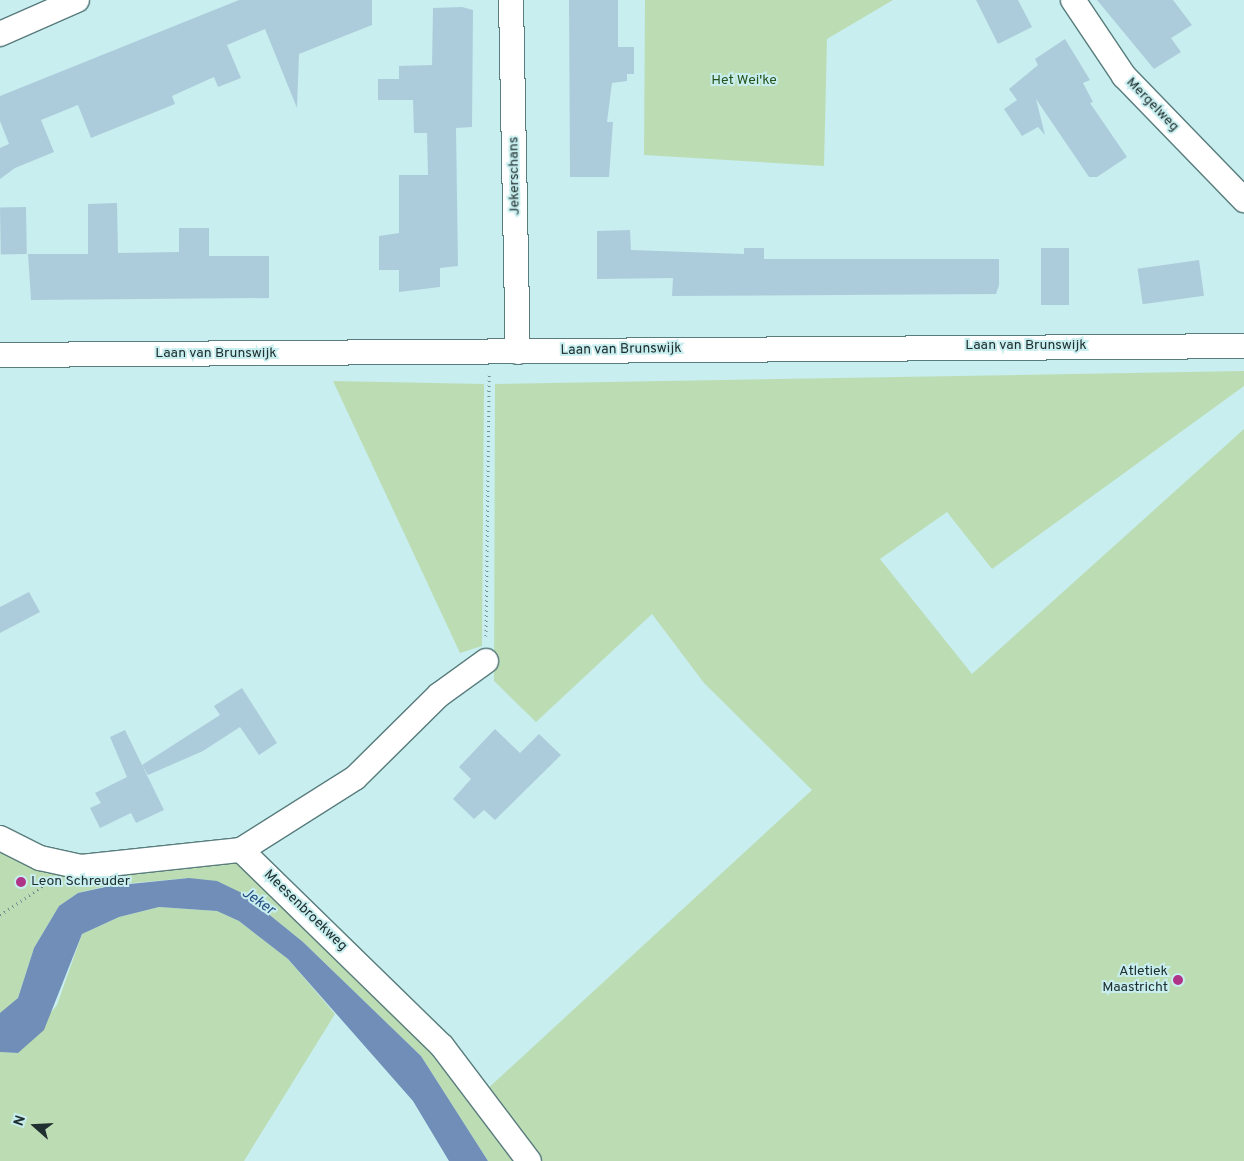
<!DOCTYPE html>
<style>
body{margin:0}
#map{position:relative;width:1244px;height:1161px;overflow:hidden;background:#c8eeef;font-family:Overpass,sans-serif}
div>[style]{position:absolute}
.green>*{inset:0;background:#bcddb4}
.water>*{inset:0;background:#708eb8}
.building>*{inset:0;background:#adccdb;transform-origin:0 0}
.path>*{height:3px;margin-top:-1.5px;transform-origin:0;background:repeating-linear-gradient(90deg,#748e8f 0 1px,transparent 0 5px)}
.roads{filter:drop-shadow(1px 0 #597c7d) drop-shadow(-1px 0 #597c7d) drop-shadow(0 1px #597c7d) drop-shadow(0 -1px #597c7d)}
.street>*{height:24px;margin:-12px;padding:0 12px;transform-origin:12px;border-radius:12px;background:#fff}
.dots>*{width:14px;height:14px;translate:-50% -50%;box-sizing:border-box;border:2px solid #c8eeef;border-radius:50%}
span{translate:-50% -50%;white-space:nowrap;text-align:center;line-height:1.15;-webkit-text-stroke:4px #c8eeef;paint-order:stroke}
.park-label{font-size:14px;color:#25541b}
.street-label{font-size:14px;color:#202f2f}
.poi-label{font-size:14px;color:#202f2f}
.left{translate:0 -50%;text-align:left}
.right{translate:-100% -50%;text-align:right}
.water-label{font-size:15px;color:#244d83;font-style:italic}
.north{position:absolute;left:10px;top:1101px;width:50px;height:50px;-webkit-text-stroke:4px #c8eeef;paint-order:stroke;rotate:289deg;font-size:14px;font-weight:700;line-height:20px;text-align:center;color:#202f2f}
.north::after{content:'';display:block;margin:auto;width:18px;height:22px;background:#202f2f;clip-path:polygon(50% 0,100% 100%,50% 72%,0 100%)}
</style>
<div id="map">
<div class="green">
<div style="clip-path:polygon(645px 0,893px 0,827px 39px,824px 166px,644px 155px)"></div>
<div style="clip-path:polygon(1244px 371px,1244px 386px,992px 569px,947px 512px,880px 559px,972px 674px,1244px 429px,1244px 1161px,536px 1161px,484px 1092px,812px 790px,704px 683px,652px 614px,536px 722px,494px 681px,495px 384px)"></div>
<div style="clip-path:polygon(333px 381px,484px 384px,482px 646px,460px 653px)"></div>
<div style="clip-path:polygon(0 825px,47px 869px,232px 861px,246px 865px,419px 1031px,520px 1161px,488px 1161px,421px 1056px,303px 942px,244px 894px,189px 878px,110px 885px,78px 893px,59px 906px,34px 948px,18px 998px,0 1025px)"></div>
<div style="clip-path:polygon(159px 907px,217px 911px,239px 921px,288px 959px,335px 1014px,244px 1161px,0 1161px,0 1052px,18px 1053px,57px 1005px,82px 934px,119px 917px)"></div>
</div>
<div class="water">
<div style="clip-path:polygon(189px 878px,217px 881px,244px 894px,303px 942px,421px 1056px,488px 1161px,449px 1161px,413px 1101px,288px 959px,239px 921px,217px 911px,159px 907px,119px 917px,82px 934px,44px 1030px,18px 1053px,0 1052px,0 1013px,18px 998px,34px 948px,59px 906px,78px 893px,110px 886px)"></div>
</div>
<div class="building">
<div style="clip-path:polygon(239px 0,372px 0,372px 25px,299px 54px,297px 108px,265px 29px,227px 45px,241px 78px,218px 87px,214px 77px,172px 96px,175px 104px,91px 138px,78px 105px,41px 120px,54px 152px,15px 168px,0 179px,0 148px,9px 144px,0 121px,0 96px)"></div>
<div style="clip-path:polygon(569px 0,618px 0,618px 47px,634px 47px,634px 74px,627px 74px,627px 81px,612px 83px,607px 122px,613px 122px,609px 177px,570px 177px)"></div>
<div style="clip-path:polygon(976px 0,1018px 0,1032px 27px,998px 44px)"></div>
<div style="clip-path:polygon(1097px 0,1173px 0,1192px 25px,1171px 38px,1181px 52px,1154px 69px)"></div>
<div style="clip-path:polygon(462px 7px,473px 10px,472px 127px,456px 128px,458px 266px,440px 268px,440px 287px,399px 292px,399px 270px,379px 270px,379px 236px,399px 233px,399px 175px,428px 175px,427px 133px,414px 133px,413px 100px,378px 100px,378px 79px,399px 79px,399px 66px,432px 65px,433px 8px)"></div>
<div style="clip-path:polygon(1065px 39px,1090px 80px,1083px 83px,1093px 102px,1090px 103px,1127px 157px,1097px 177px,1089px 177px,1036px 99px,1045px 135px,1038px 127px,1022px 136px,1004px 109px,1017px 100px,1009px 89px,1038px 65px,1035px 59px)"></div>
<div style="clip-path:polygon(117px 203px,118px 253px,179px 252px,179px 228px,209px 228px,209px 256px,269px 256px,269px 298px,31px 300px,28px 254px,88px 254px,88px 204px)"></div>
<div style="left:26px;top:207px;width:47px;height:26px;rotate:89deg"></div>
<div style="clip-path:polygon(630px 230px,631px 250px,744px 254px,744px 248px,764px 248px,764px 259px,999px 259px,999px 285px,996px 294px,672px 296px,673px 278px,597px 279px,597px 231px)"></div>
<div style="left:1069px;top:248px;width:57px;height:28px;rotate:90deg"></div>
<div style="left:1199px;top:260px;width:36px;height:62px;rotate:82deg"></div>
<div style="clip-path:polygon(29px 592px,40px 612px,0 633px,0 607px)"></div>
<div style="clip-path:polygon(242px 688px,277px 743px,259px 755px,240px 727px,203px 751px,148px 775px,142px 765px,220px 715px,214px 706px)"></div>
<div style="clip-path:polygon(495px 729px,520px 753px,539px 734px,561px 755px,495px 820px,484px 810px,474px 819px,453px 799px,471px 779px,459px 767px)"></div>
<div style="clip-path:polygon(125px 730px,164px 810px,136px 823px,131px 813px,100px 828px,90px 808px,101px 803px,95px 793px,127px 777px,110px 737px)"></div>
</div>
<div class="path">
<div style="left:486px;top:636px;width:261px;rotate:-89.3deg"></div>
<div style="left:0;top:915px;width:53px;rotate:-34.3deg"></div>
</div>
<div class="roads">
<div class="street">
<div style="left:511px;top:0;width:352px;rotate:88.9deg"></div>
<div style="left:1073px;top:0;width:92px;rotate:56.1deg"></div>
<div style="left:1124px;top:76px;width:173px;rotate:45.9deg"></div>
<div style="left:0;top:34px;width:84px;rotate:-23.8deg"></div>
<div style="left:0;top:355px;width:1244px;rotate:-0.41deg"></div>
<div style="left:0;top:838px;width:45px;rotate:26.6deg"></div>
<div style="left:40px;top:858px;width:42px;rotate:12.4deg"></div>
<div style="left:81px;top:867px;width:161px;rotate:-6.1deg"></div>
<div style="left:241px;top:850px;width:281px;rotate:44.3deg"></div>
<div style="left:442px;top:1046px;width:144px;rotate:52.9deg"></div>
<div style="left:241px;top:850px;width:135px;rotate:-32.3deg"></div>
<div style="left:355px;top:778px;width:118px;rotate:-44.7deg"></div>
<div style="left:439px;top:695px;width:58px;rotate:-35.9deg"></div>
</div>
</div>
<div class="dots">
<div style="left:21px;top:882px;background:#af3487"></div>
<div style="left:1178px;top:980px;background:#af3487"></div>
</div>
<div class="park-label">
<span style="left:744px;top:81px">Het Wei'ke</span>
</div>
<div class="street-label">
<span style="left:1152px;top:105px;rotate:46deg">Mergelweg</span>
<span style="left:515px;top:176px;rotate:-91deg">Jekerschans</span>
<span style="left:1026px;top:346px">Laan van Brunswijk</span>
<span style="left:621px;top:350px;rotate:-1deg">Laan van Brunswijk</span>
<span style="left:216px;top:354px">Laan van Brunswijk</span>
<span style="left:305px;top:911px;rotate:44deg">Meesenbroekweg</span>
</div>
<div class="poi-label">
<span class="left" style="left:31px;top:882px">Leon Schreuder</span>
<span class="right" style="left:1168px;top:980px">Atletiek<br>Maastricht</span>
</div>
<div class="water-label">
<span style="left:258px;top:902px;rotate:35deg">Jeker</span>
</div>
<div class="north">N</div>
</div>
